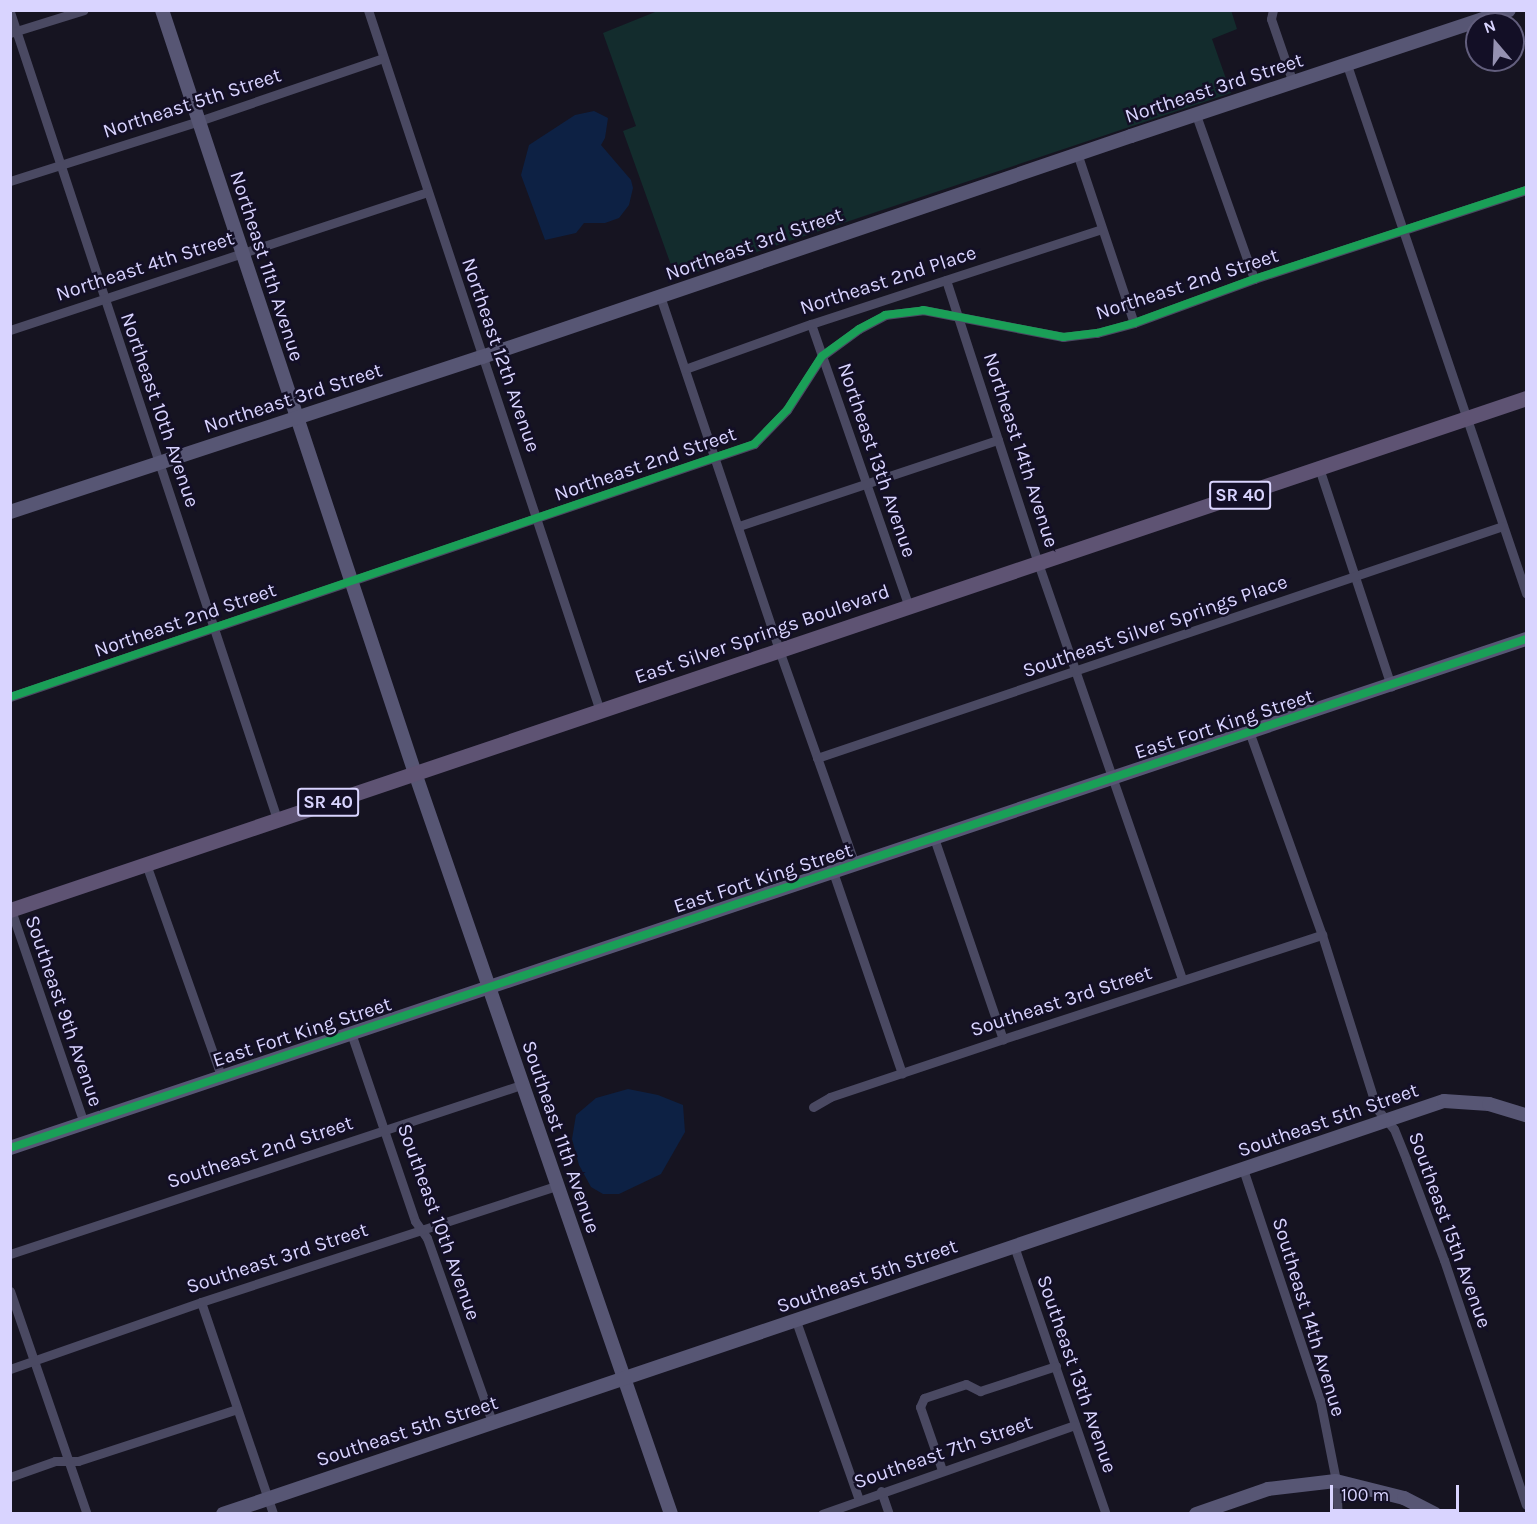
<!DOCTYPE html>
<style>
body{margin:0}
#map{position:relative;width:1537px;height:1524px;overflow:hidden;background:#161421;font-family:Karla,sans-serif}
div>[style]{position:absolute}
.green>*{inset:0;background:#132c2d}
.water>*{inset:0;background:#0d2144}
.street>*{height:9px;margin:-4.5px;padding:0 4.5px;transform-origin:4.5px;border-radius:4.5px;background:#4a4962}
.secondary>*{height:14px;margin:-7px;padding:0 7px;transform-origin:7px;border-radius:7px;background:#575674}
.primary>*{height:15px;margin:-7.5px;padding:0 7.5px;transform-origin:7.5px;border-radius:7.5px;background:#5e5373}
.cycleway>*{height:8px;margin:-4px;padding:0 4px;transform-origin:4px;border-radius:4px;background:#1a9f57}
span{translate:-50% -50%;white-space:nowrap;text-align:center;line-height:1.15;-webkit-text-stroke:5px #130f26;paint-order:stroke}
.shield-label span{padding:2px 4px;background:#130f26;border:2px solid;border-radius:4px;-webkit-text-stroke-width:0}
.shield-label{font-size:18px;color:#d9d4ff;font-weight:700}
.street-label{font-size:20px;color:#d9d4ff}
.frame{position:absolute;inset:0;border:12px solid #d9d4ff;pointer-events:none}
.north{position:absolute;left:1465px;top:12px;width:60px;height:60px;box-sizing:border-box;background:#130f26;border:2px solid #625e7d;border-radius:50%;rotate:341deg;font-size:16px;font-weight:700;line-height:24px;text-align:center;color:#d9d4ff}
.north::after{content:'';display:block;margin:auto;width:21px;height:27px;background:#9591b1;clip-path:polygon(50% 0,100% 100%,50% 72%,0 100%)}
.scale{position:absolute;left:1330px;top:1485px;width:129px;height:27px;box-sizing:border-box;border:3px solid #d9d4ff;border-top:0;padding-left:8px;font-size:18px;line-height:21px;white-space:nowrap;color:#d9d4ff;-webkit-text-stroke:4px #130f26;paint-order:stroke}
</style>
<div id="map">
<div class="green">
<div style="clip-path:polygon(660px 10px,1231px 10px,1237px 29px,1212px 39px,1231px 93px,676px 279px,623px 131px,636px 126px,603px 33px)"></div>
</div>
<div class="water">
<div style="clip-path:polygon(594px 111px,608px 118px,605px 138px,601px 145px,631px 180px,633px 188px,629px 205px,619px 218px,605px 223px,584px 223px,576px 233px,545px 240px,521px 175px,529px 145px,575px 115px)"></div>
<div style="clip-path:polygon(628px 1089px,658px 1095px,683px 1105px,685px 1132px,661px 1174px,619px 1194px,603px 1194px,591px 1187px,579px 1165px,572px 1139px,576px 1115px,596px 1098px)"></div>
</div>
<div class="street">
<div style="left:368px;top:10px;width:738px;rotate:71.69deg"></div>
<div style="left:1273px;top:10px;width:9px;rotate:103deg"></div>
<div style="left:1271px;top:19px;width:68px;rotate:71deg"></div>
<div style="left:10px;top:12px;width:850px;rotate:71.69deg"></div>
<div style="left:10px;top:33px;width:77px;rotate:-17.3deg"></div>
<div style="left:1347px;top:65px;width:558px;rotate:71.27deg"></div>
<div style="left:1196px;top:115px;width:174px;rotate:70.5deg"></div>
<div style="left:1078px;top:156px;width:176px;rotate:71.5deg"></div>
<div style="left:10px;top:181px;width:198px;rotate:-17.6deg"></div>
<div style="left:199px;top:121px;width:194px;rotate:-18.9deg"></div>
<div style="left:946px;top:280px;width:298px;rotate:72deg"></div>
<div style="left:1038px;top:563px;width:441px;rotate:70.9deg"></div>
<div style="left:660px;top:296px;width:373px;rotate:71.4deg"></div>
<div style="left:779px;top:650px;width:228px;rotate:70.5deg"></div>
<div style="left:811px;top:324px;width:299px;rotate:70.9deg"></div>
<div style="left:10px;top:330px;width:439px;rotate:-18.3deg"></div>
<div style="left:685px;top:369px;width:134px;rotate:-19.7deg"></div>
<div style="left:811px;top:324px;width:306px;rotate:-18.1deg"></div>
<div style="left:1319px;top:468px;width:230px;rotate:71.7deg"></div>
<div style="left:739px;top:526px;width:273px;rotate:-18.4deg"></div>
<div style="left:10px;top:697px;width:786px;rotate:-18.78deg"></div>
<div style="left:754px;top:444px;width:47px;rotate:-45.9deg"></div>
<div style="left:787px;top:410px;width:64px;rotate:-57.1deg"></div>
<div style="left:822px;top:356px;width:46px;rotate:-36.1deg"></div>
<div style="left:859px;top:329px;width:30px;rotate:-28deg"></div>
<div style="left:885px;top:315px;width:38px;rotate:-7deg"></div>
<div style="left:923px;top:310px;width:143px;rotate:10.9deg"></div>
<div style="left:1063px;top:337px;width:34px;rotate:-7deg"></div>
<div style="left:1097px;top:333px;width:38px;rotate:-15deg"></div>
<div style="left:1134px;top:323px;width:128px;rotate:-20.1deg"></div>
<div style="left:1254px;top:279px;width:286px;rotate:-18.1deg"></div>
<div style="left:1250px;top:734px;width:214px;rotate:70.3deg"></div>
<div style="left:1322px;top:935px;width:182px;rotate:72.5deg"></div>
<div style="left:1377px;top:1109px;width:26px;rotate:50deg"></div>
<div style="left:1394px;top:1129px;width:32px;rotate:68deg"></div>
<div style="left:1406px;top:1159px;width:108px;rotate:69.4deg"></div>
<div style="left:1444px;top:1260px;width:258px;rotate:71.5deg"></div>
<div style="left:817px;top:758px;width:724px;rotate:-18.69deg"></div>
<div style="left:934px;top:838px;width:213px;rotate:71.1deg"></div>
<div style="left:146px;top:864px;width:225px;rotate:70.5deg"></div>
<div style="left:833px;top:872px;width:213px;rotate:71.1deg"></div>
<div style="left:11px;top:910px;width:225px;rotate:71.1deg"></div>
<div style="left:351px;top:1033px;width:199px;rotate:71.2deg"></div>
<div style="left:415px;top:1221px;width:21px;rotate:55deg"></div>
<div style="left:427px;top:1238px;width:197px;rotate:70.5deg"></div>
<div style="left:813px;top:1107px;width:20px;rotate:-30deg"></div>
<div style="left:830px;top:1097px;width:182px;rotate:-18.5deg"></div>
<div style="left:1003px;top:1039px;width:336px;rotate:-18.1deg"></div>
<div style="left:1243px;top:1169px;width:243px;rotate:71.6deg"></div>
<div style="left:1320px;top:1400px;width:83px;rotate:78.8deg"></div>
<div style="left:1336px;top:1481px;width:33px;rotate:87deg"></div>
<div style="left:1014px;top:1246px;width:283px;rotate:71.1deg"></div>
<div style="left:10px;top:1254px;width:538px;rotate:-18.3deg"></div>
<div style="left:10px;top:1291px;width:236px;rotate:71deg"></div>
<div style="left:201px;top:1302px;width:224px;rotate:71.2deg"></div>
<div style="left:796px;top:1321px;width:190px;rotate:70.6deg"></div>
<div style="left:10px;top:1369px;width:202px;rotate:-19.3deg"></div>
<div style="left:201px;top:1302px;width:373px;rotate:-18.1deg"></div>
<div style="left:942px;top:1470px;width:67px;rotate:-109.2deg"></div>
<div style="left:920px;top:1407px;width:10px;rotate:-66deg"></div>
<div style="left:924px;top:1398px;width:44px;rotate:-18.4deg"></div>
<div style="left:966px;top:1384px;width:16px;rotate:27deg"></div>
<div style="left:980px;top:1391px;width:80px;rotate:-18.2deg"></div>
<div style="left:10px;top:1477px;width:48px;rotate:-19.6deg"></div>
<div style="left:55px;top:1461px;width:23px"></div>
<div style="left:78px;top:1461px;width:167px;rotate:-18.1deg"></div>
<div style="left:881px;top:1491px;width:24px;rotate:71deg"></div>
<div style="left:822px;top:1514px;width:268px;rotate:-19.4deg"></div>
</div>
<div class="secondary">
<div style="left:162px;top:10px;width:804px;rotate:71.66deg"></div>
<div style="left:415px;top:773px;width:784px;rotate:70.94deg"></div>
<div style="left:10px;top:512px;width:497px;rotate:-18.2deg"></div>
<div style="left:482px;top:357px;width:686px;rotate:-18.8deg"></div>
<div style="left:1131px;top:136px;width:398px;rotate:-18.4deg"></div>
<div style="left:10px;top:1148px;width:1599px;rotate:-18.56deg"></div>
<div style="left:223px;top:1514px;width:1289px;rotate:-18.69deg"></div>
<div style="left:1444px;top:1101px;width:45px;rotate:3.8deg"></div>
<div style="left:1489px;top:1104px;width:39px;rotate:17deg"></div>
<div style="left:1196px;top:1514px;width:76px;rotate:-19.1deg"></div>
<div style="left:1268px;top:1489px;width:68px;rotate:-6.7deg"></div>
<div style="left:1336px;top:1481px;width:70px;rotate:14deg"></div>
<div style="left:1404px;top:1498px;width:35px;rotate:27deg"></div>
</div>
<div class="primary">
<div style="left:10px;top:910px;width:1600px;rotate:-18.66deg"></div>
</div>
<div class="cycleway">
<div style="left:10px;top:697px;width:786px;rotate:-18.78deg"></div>
<div style="left:754px;top:444px;width:47px;rotate:-45.9deg"></div>
<div style="left:787px;top:410px;width:64px;rotate:-57.1deg"></div>
<div style="left:822px;top:356px;width:46px;rotate:-36.1deg"></div>
<div style="left:859px;top:329px;width:30px;rotate:-28deg"></div>
<div style="left:885px;top:315px;width:38px;rotate:-7deg"></div>
<div style="left:923px;top:310px;width:143px;rotate:10.9deg"></div>
<div style="left:1063px;top:337px;width:34px;rotate:-7deg"></div>
<div style="left:1097px;top:333px;width:38px;rotate:-15deg"></div>
<div style="left:1134px;top:323px;width:128px;rotate:-20.1deg"></div>
<div style="left:1254px;top:279px;width:286px;rotate:-18.1deg"></div>
<div style="left:10px;top:1148px;width:1599px;rotate:-18.56deg"></div>
</div>
<div class="shield-label">
<span style="left:1240px;top:495px">SR 40</span>
<span style="left:328px;top:802px">SR 40</span>
</div>
<div class="street-label">
<span style="left:1214px;top:88px;rotate:-18deg">Northeast 3rd Street</span>
<span style="left:192px;top:103px;rotate:-18deg">Northeast 5th Street</span>
<span style="left:754px;top:244px;rotate:-19deg">Northeast 3rd Street</span>
<span style="left:145px;top:266px;rotate:-18deg">Northeast 4th Street</span>
<span style="left:267px;top:266px;rotate:72deg">Northeast 11th Avenue</span>
<span style="left:888px;top:280px;rotate:-18deg">Northeast 2nd Place</span>
<span style="left:1187px;top:284px;rotate:-18deg">Northeast 2nd Street</span>
<span style="left:501px;top:355px;rotate:71deg">Northeast 12th Avenue</span>
<span style="left:293px;top:398px;rotate:-18deg">Northeast 3rd Street</span>
<span style="left:160px;top:410px;rotate:71deg">Northeast 10th Avenue</span>
<span style="left:1021px;top:450px;rotate:72deg">Northeast 14th Avenue</span>
<span style="left:877px;top:460px;rotate:71deg">Northeast 13th Avenue</span>
<span style="left:645px;top:464px;rotate:-19deg">Northeast 2nd Street</span>
<span style="left:185px;top:620px;rotate:-19deg">Northeast 2nd Street</span>
<span style="left:1155px;top:626px;rotate:-19deg">Southeast Silver Springs Place</span>
<span style="left:762px;top:634px;rotate:-19deg">East Silver Springs Boulevard</span>
<span style="left:1224px;top:724px;rotate:-18deg">East Fort King Street</span>
<span style="left:763px;top:878px;rotate:-18deg">East Fort King Street</span>
<span style="left:1061px;top:1001px;rotate:-18deg">Southeast 3rd Street</span>
<span style="left:64px;top:1011px;rotate:71deg">Southeast 9th Avenue</span>
<span style="left:302px;top:1032px;rotate:-18deg">East Fort King Street</span>
<span style="left:1328px;top:1120px;rotate:-19deg">Southeast 5th Street</span>
<span style="left:561px;top:1137px;rotate:71deg">Southeast 11th Avenue</span>
<span style="left:260px;top:1152px;rotate:-18deg">Southeast 2nd Street</span>
<span style="left:439px;top:1222px;rotate:70deg">Southeast 10th Avenue</span>
<span style="left:1450px;top:1230px;rotate:70deg">Southeast 15th Avenue</span>
<span style="left:277px;top:1258px;rotate:-18deg">Southeast 3rd Street</span>
<span style="left:867px;top:1276px;rotate:-19deg">Southeast 5th Street</span>
<span style="left:1309px;top:1317px;rotate:73deg">Southeast 14th Avenue</span>
<span style="left:1077px;top:1374px;rotate:71deg">Southeast 13th Avenue</span>
<span style="left:407px;top:1431px;rotate:-18deg">Southeast 5th Street</span>
<span style="left:943px;top:1452px;rotate:-19deg">Southeast 7th Street</span>
</div>
<div class="frame"></div>
<div class="north">N</div>
<div class="scale">100 m</div>
</div>
